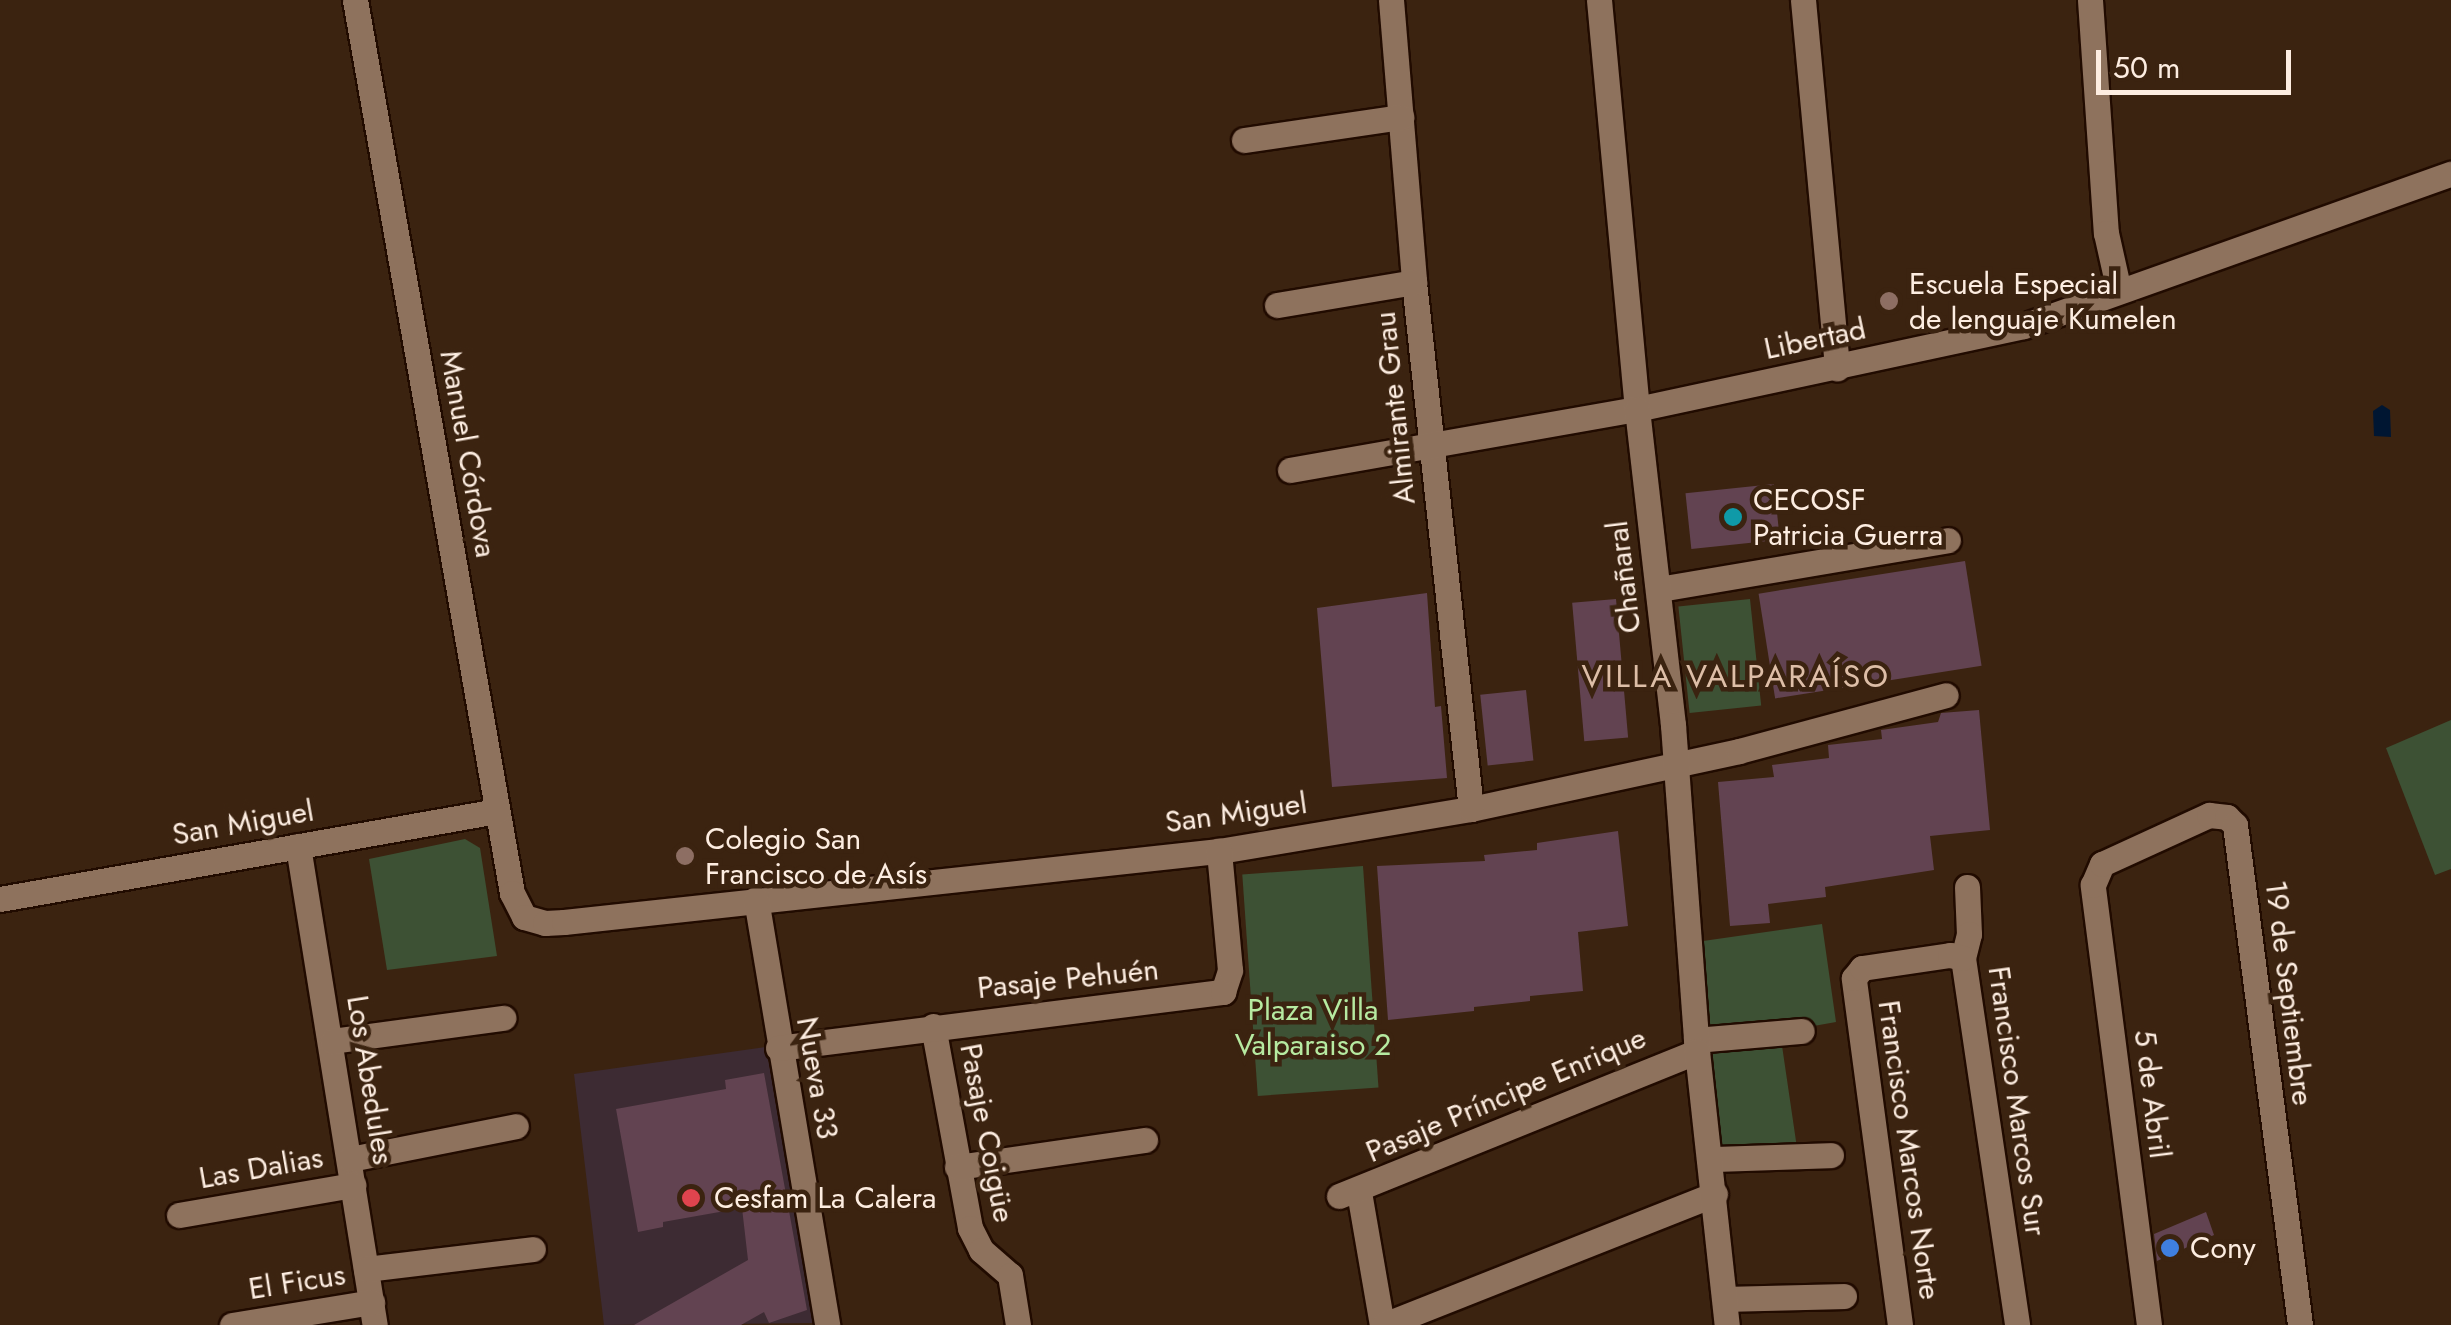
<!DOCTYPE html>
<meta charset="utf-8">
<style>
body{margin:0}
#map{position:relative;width:2451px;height:1325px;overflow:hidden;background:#3b2310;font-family:Jost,sans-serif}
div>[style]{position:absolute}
.medical>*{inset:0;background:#3d2b33}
.green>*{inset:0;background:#3d5134;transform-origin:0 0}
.water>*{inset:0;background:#001632}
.building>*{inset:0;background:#624351;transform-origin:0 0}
.roads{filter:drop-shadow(2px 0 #210b00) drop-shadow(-2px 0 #210b00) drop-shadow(0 2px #210b00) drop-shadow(0 -2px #210b00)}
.minor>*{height:25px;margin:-12.5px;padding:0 12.5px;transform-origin:12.5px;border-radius:12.5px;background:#8e725d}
.tertiary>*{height:25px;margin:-12.5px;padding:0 12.5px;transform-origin:12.5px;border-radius:12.5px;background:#8e725d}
.dots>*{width:28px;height:28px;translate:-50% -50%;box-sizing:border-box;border:5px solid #3b2310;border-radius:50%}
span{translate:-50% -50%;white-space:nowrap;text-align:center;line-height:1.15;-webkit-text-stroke:9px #3b2310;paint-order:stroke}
.poi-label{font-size:30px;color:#fdede1}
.left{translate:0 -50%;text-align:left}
.street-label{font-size:30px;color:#fdede1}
.park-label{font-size:30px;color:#b6eaa1}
.neighbourhood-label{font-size:32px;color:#ddbea7;letter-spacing:2.5px}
.scale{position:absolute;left:2096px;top:50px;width:195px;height:45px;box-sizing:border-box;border:5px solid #fdede1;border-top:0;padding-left:12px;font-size:30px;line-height:35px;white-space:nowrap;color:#fdede1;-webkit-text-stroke:8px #3b2310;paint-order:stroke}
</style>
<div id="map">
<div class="medical">
<div style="clip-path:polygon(766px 1047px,814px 1323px,604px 1325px,574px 1074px)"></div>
</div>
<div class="green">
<div style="left:1750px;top:599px;width:107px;height:72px;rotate:84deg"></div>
<div style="clip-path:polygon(2451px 720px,2451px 869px,2435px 875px,2386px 748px)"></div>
<div style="clip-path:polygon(465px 839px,480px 848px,497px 956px,387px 970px,369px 859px)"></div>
<div style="left:1363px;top:866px;width:222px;height:121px;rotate:86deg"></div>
<div style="clip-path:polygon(1822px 924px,1836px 1022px,1780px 1032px,1797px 1148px,1721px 1150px,1703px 941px)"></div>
</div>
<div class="water">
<div style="clip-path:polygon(2382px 405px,2390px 410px,2391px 437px,2374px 436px,2373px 411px)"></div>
</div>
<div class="building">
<div style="left:1774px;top:484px;width:56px;height:89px;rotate:84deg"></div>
<div style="left:1965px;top:561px;width:106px;height:209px;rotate:81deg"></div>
<div style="clip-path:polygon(1427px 593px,1435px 707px,1441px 706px,1447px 778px,1332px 787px,1317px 608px)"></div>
<div style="left:1616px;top:599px;width:139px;height:44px;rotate:85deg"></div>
<div style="left:1526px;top:690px;width:71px;height:46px;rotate:84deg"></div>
<div style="clip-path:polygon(1979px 710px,1990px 830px,1930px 836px,1934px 870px,1825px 887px,1826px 897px,1768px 904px,1770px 923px,1730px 926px,1718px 782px,1774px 777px,1772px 765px,1829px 758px,1828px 745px,1882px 739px,1881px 730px,1938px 722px,1941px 713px)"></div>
<div style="clip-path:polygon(1618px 831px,1628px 926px,1578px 932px,1583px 991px,1530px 996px,1530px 1001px,1474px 1007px,1474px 1011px,1388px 1020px,1377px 866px,1485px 861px,1484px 855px,1537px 850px,1537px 843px)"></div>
<div style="clip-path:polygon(764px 1073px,807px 1310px,769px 1323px,764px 1312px,741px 1325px,634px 1325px,748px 1260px,742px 1208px,663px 1222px,663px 1227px,638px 1232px,616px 1109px,726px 1089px,725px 1080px)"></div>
<div style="clip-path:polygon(2206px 1212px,2214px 1235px,2157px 1261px,2154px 1234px)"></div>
</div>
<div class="roads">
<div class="minor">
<div style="left:355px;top:0;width:907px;rotate:80.03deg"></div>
<div style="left:512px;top:893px;width:27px;rotate:63deg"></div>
<div style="left:524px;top:917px;width:22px;rotate:16deg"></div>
<div style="left:545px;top:923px;width:19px;rotate:-3deg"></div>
<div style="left:564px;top:922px;width:659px;rotate:-6.19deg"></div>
<div style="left:1219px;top:851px;width:255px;rotate:-9.5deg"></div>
<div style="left:1471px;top:809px;width:274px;rotate:-12.2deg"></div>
<div style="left:1739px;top:751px;width:214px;rotate:-15.1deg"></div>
<div style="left:1391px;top:0;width:283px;rotate:85.3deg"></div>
<div style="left:1414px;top:282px;width:530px;rotate:83.83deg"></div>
<div style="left:1803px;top:0;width:370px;rotate:84.7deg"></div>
<div style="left:2090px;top:0;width:234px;rotate:86.1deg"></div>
<div style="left:2106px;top:233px;width:59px;rotate:77.4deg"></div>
<div style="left:1244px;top:140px;width:159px;rotate:-8.3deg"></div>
<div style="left:1277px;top:305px;width:139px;rotate:-9.5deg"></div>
<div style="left:1290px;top:470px;width:352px;rotate:-10deg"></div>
<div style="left:1637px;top:409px;width:395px;rotate:-12.1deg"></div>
<div style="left:2023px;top:326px;width:454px;rotate:-19.6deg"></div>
<div style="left:1659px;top:589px;width:293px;rotate:-9.6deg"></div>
<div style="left:298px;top:846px;width:485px;rotate:80.9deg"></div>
<div style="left:1967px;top:887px;width:47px;rotate:87.6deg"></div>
<div style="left:1969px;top:934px;width:25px;rotate:104deg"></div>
<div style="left:1963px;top:958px;width:371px;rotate:81.6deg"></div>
<div style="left:0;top:899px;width:505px;rotate:-10.04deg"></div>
<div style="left:756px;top:899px;width:432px;rotate:80.5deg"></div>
<div style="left:933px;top:1026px;width:205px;rotate:79.6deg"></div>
<div style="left:970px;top:1228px;width:25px;rotate:63deg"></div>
<div style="left:981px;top:1250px;width:38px;rotate:41deg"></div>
<div style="left:1010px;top:1275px;width:51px;rotate:80.9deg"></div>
<div style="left:1696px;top:1040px;width:106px;rotate:-4.9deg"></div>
<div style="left:332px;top:1041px;width:173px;rotate:-7.7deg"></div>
<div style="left:778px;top:1048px;width:449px;rotate:-7.2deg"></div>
<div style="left:1223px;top:992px;width:23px;rotate:-72deg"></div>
<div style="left:1230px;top:970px;width:120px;rotate:-95.3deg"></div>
<div style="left:350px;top:1159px;width:169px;rotate:-11.2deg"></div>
<div style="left:1712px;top:1159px;width:119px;rotate:-1.9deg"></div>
<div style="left:957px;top:1167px;width:190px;rotate:-8.2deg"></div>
<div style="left:1359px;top:1192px;width:135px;rotate:80.2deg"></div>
<div style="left:1339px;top:1196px;width:386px;rotate:-22deg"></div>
<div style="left:179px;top:1215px;width:177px;rotate:-9.8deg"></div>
<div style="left:366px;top:1269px;width:168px;rotate:-6.8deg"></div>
<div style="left:1725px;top:1299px;width:119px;rotate:-1.4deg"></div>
<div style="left:232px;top:1325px;width:142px;rotate:-9.3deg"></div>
<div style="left:1384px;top:1325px;width:356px;rotate:-21.6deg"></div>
<div style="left:1900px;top:1325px;width:350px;rotate:-97.6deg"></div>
<div style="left:1854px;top:978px;width:13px;rotate:-51deg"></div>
<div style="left:1862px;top:968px;width:89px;rotate:-8.4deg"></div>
<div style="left:1950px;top:955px;width:13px;rotate:13deg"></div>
<div style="left:2149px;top:1325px;width:444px;rotate:-97.3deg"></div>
<div style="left:2093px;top:885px;width:23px;rotate:-67deg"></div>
<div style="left:2102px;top:864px;width:118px;rotate:-24.6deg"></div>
<div style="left:2209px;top:815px;width:18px;rotate:6deg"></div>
<div style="left:2227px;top:817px;width:11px;rotate:45deg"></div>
<div style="left:2235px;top:825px;width:504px;rotate:82.59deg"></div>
</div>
<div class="tertiary">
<div style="left:1599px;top:0;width:411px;rotate:84.7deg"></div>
<div style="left:1637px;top:409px;width:318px;rotate:83.5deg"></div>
<div style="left:1673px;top:725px;width:327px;rotate:85.8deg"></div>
<div style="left:1697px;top:1051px;width:276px;rotate:83.8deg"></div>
</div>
</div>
<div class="dots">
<div style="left:1889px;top:301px;background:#8d6e63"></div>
<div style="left:1733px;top:517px;background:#0f9aa8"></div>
<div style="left:685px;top:856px;background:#8d6e63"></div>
<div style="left:691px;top:1198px;background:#e0444e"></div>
<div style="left:2170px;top:1248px;background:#3f7fe0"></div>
</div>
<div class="poi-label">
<span class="left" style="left:1909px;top:301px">Escuela Especial<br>de lenguaje Kumelen</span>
<span class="left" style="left:1753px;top:517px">CECOSF<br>Patricia Guerra</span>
<span class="left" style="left:705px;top:856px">Colegio San<br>Francisco de Asís</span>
<span class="left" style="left:714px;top:1198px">Cesfam La Calera</span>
<span class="left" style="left:2190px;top:1248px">Cony</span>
</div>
<div class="street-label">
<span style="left:1815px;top:339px;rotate:-12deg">Libertad</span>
<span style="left:1395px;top:408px;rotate:-96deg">Almirante Grau</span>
<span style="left:468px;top:454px;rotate:80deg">Manuel Córdova</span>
<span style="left:1624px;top:577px;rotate:-97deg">Chañaral</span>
<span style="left:1236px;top:813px;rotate:-8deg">San Miguel</span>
<span style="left:243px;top:823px;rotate:-10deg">San Miguel</span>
<span style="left:1068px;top:979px;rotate:-6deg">Pasaje Pehuén</span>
<span style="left:2289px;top:993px;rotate:83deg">19 de Septiembre</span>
<span style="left:817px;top:1078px;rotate:80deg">Nueva 33</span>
<span style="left:370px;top:1080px;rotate:81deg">Los Abedules</span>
<span style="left:2152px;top:1094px;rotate:83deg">5 de Abril</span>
<span style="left:1506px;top:1095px;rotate:-23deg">Pasaje Príncipe Enrique</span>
<span style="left:2017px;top:1101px;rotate:82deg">Francisco Marcos Sur</span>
<span style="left:987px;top:1133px;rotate:79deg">Pasaje Coigüe</span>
<span style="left:1909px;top:1150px;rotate:82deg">Francisco Marcos Norte</span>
<span style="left:261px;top:1168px;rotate:-10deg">Las Dalias</span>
<span style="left:297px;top:1282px;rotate:-9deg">El Ficus</span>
</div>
<div class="park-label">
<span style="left:1313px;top:1027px">Plaza Villa<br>Valparaiso 2</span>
</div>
<div class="neighbourhood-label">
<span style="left:1736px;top:676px">VILLA VALPARAÍSO</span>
</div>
<div class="scale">50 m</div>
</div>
